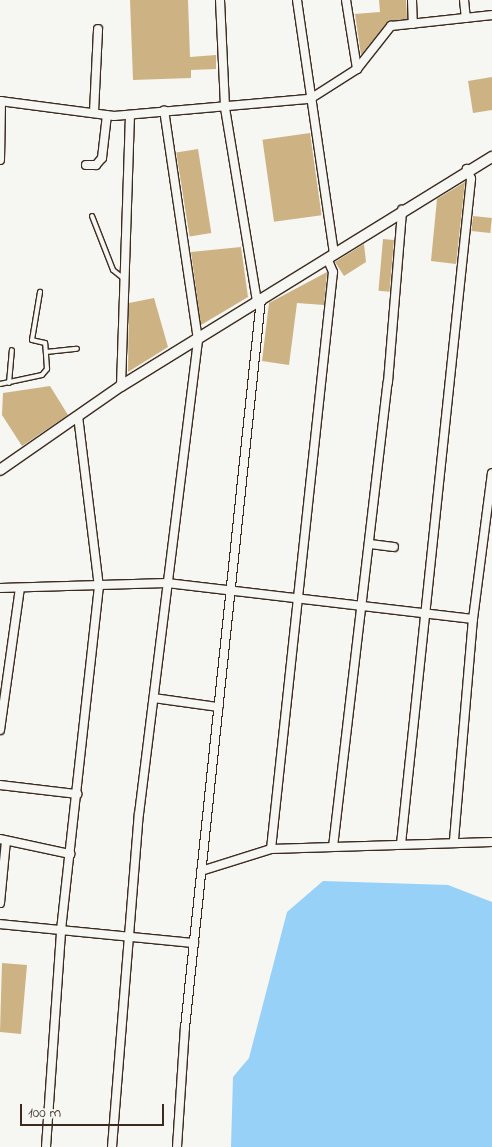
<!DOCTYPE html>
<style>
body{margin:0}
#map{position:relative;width:492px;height:1147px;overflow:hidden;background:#f6f6f2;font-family:"Indie Flower",sans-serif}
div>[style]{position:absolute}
.water>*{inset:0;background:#97d1f7}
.building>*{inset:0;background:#cdb383;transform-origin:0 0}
.roads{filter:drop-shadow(1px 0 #3b2a1e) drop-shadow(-1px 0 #3b2a1e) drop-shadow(0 1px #3b2a1e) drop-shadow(0 -1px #3b2a1e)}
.service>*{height:4px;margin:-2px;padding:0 2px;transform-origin:2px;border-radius:2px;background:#f6f6f2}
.minor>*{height:8px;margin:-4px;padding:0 4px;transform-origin:4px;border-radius:4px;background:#f6f6f2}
.tertiary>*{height:10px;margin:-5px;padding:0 5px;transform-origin:5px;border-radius:5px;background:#f6f6f2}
span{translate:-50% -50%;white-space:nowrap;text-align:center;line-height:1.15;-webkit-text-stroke:4px #f6f6f2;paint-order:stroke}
.scale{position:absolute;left:20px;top:1104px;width:144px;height:22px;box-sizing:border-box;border:2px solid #3b2a1e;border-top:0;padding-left:6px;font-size:15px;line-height:18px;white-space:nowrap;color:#3b2a1e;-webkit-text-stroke:4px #f6f6f2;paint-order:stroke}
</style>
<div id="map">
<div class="water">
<div style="clip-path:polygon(323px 881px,448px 885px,492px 902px,492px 1147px,231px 1147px,233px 1077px,249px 1058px,287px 912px)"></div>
</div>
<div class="building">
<div style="clip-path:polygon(130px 0,188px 0,190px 57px,216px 55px,216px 69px,191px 70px,191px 78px,133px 80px)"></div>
<div style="clip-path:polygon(379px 0,406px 0,407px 19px,388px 21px,361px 55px,355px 14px,380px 12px)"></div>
<div style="clip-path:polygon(492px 77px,492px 110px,473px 113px,468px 81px)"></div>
<div style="left:310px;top:133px;width:83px;height:48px;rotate:82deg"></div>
<div style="left:198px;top:149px;width:85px;height:22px;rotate:81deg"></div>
<div style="clip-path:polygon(465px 182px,456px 264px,431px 261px,437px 199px)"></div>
<div style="left:473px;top:216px;width:19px;height:15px;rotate:6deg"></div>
<div style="left:383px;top:239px;width:11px;height:52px;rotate:5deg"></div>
<div style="clip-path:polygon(364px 244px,366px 262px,344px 276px,335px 262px)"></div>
<div style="clip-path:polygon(241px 247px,248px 297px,201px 325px,191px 252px)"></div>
<div style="clip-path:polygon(327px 272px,324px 305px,297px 303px,289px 365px,262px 361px,269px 303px)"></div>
<div style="clip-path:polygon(154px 298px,168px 347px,128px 372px,129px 303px)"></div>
<div style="clip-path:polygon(50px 386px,68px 415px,22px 446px,2px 415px,3px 393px)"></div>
<div style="clip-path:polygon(2px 963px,27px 965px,21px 1034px,0 1032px)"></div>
</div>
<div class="roads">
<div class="service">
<div style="left:92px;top:216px;width:58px;rotate:68.7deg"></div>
<div style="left:113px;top:270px;width:14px;rotate:39deg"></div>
<div style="left:46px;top:352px;width:31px;rotate:-6deg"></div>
<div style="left:9px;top:383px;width:33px;rotate:-85deg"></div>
<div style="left:0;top:384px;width:43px;rotate:-12.1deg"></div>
<div style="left:42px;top:375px;width:8px;rotate:-50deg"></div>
<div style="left:47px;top:369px;width:26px;rotate:-94deg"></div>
<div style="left:45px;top:343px;width:13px;rotate:-167deg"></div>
<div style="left:32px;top:340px;width:49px;rotate:-80.5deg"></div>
</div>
<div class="minor">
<div style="left:220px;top:0;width:108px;rotate:87.3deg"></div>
<div style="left:225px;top:108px;width:197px;rotate:80.6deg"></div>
<div style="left:297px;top:0;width:256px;rotate:81.7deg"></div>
<div style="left:346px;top:0;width:70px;rotate:80.9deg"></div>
<div style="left:412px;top:0;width:24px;rotate:88deg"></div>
<div style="left:464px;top:0;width:18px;rotate:84deg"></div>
<div style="left:0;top:101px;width:115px;rotate:7.5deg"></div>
<div style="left:114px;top:116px;width:197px;rotate:-5deg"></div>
<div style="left:310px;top:99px;width:56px;rotate:-32.6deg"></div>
<div style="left:357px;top:69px;width:55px;rotate:-51.7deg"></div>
<div style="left:391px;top:26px;width:102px;rotate:-6.2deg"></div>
<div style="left:94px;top:112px;width:83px;rotate:-87.2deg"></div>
<div style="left:0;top:160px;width:59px;rotate:-89deg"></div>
<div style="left:86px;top:165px;width:10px"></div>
<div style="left:96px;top:165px;width:9px;rotate:-49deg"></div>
<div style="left:102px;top:158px;width:43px;rotate:-83.4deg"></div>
<div style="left:121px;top:386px;width:271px;rotate:-88.1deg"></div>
<div style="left:370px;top:544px;width:24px;rotate:7deg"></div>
<div style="left:0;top:588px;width:167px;rotate:-1.7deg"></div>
<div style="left:167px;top:583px;width:308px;rotate:6.7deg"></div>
<div style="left:154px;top:698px;width:65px;rotate:8deg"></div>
<div style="left:0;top:730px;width:143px;rotate:-82deg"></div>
<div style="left:0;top:785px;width:78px;rotate:6.7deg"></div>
<div style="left:0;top:839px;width:72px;rotate:12.1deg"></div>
<div style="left:454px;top:840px;width:222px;rotate:-85.1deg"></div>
<div style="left:473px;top:619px;width:147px;rotate:-82.6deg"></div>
<div style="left:401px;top:844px;width:669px;rotate:-83.99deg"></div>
<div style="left:471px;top:179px;width:11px;rotate:-112deg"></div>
<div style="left:333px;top:847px;width:468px;rotate:-83.3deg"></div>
<div style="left:388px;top:382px;width:173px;rotate:-85.3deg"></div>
<div style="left:271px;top:849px;width:580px;rotate:-83.87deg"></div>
<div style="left:333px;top:272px;width:15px;rotate:-113deg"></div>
<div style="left:201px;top:871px;width:73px;rotate:-17.4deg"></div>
<div style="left:271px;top:849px;width:221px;rotate:-1.8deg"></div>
<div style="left:0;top:903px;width:62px;rotate:-84.5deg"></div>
<div style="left:0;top:924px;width:195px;rotate:5.6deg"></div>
<div style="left:46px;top:1147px;width:218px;rotate:-86deg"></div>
<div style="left:61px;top:930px;width:345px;rotate:-83.7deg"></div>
<div style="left:99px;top:587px;width:171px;rotate:-97deg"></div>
<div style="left:112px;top:1147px;width:334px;rotate:-85.4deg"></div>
<div style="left:139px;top:814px;width:478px;rotate:-82.9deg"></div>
<div style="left:198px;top:340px;width:232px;rotate:-98.4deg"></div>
<div style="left:177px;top:1147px;width:119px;rotate:-86.2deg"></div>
<div style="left:185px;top:1028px;width:733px;rotate:-84.05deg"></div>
</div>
<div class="tertiary">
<div style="left:0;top:470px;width:147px;rotate:-34.8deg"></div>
<div style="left:121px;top:386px;width:436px;rotate:-31.7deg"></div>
</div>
</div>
<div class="scale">100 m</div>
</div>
